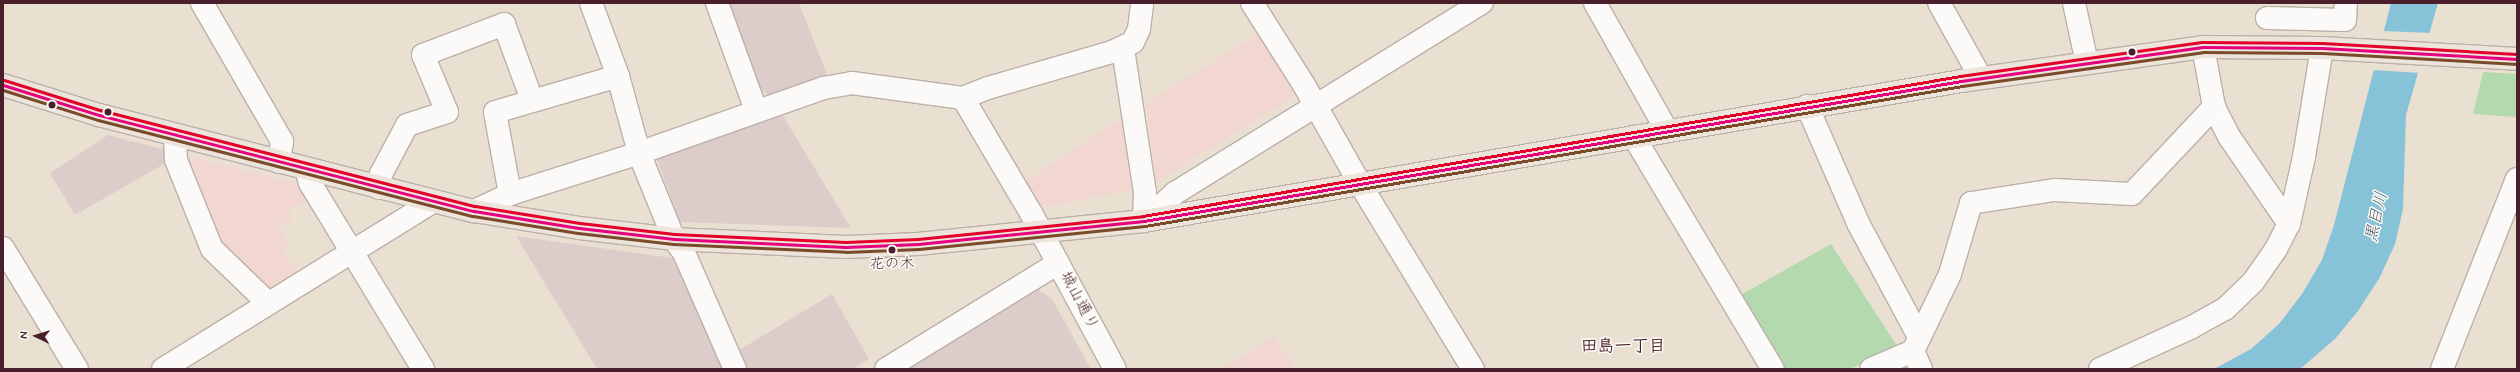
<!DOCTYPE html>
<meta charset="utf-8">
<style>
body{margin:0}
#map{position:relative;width:2520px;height:372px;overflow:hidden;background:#eae0d2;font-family:Mynerve,"Klee One",sans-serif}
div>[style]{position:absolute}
.built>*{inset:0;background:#f1d7cf}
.industrial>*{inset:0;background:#ddcdca}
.green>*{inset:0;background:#b4d9ae}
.water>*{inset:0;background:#87c3d8}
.pier>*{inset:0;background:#eae0d2}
.roads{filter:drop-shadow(1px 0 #bbb0a8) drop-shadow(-1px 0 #bbb0a8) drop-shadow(0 1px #bbb0a8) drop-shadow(0 -1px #bbb0a8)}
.minor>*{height:22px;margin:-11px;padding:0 11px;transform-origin:11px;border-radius:11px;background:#fcfaf8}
.major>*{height:22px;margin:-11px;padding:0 11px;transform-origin:11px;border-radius:11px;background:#ede4db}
.bus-1>*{height:3px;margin:-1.5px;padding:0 1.5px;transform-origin:1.5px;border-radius:1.5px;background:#e5007d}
.bus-2>*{height:3px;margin:-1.5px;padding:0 1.5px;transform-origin:1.5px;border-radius:1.5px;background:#7a4b2a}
.bus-3>*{height:3px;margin:-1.5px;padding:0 1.5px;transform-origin:1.5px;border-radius:1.5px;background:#e4002b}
.dots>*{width:11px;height:11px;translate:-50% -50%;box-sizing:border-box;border:2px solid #fdfcf7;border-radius:50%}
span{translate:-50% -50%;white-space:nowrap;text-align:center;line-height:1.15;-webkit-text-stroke:3px #fdfcf7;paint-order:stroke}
.bus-label{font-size:15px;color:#4a1f2b}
.street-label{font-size:16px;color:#4a1f2b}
.water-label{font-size:17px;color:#515c71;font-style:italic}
.neighbourhood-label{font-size:17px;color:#4a1f2b;font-weight:700}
.frame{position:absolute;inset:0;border:4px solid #4a1f2b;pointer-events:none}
.north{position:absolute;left:16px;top:316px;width:40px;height:40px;-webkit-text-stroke:3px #fdfcf7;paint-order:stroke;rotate:274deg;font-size:11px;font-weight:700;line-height:16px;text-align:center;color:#4a1f2b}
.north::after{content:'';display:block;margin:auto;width:14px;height:18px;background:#4a1f2b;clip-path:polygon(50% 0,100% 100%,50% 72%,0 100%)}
</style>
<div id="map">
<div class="built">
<div style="clip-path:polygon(1260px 33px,1298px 94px,1156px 182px,1146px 103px)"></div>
<div style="clip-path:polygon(1126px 116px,1137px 189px,1041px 208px,1025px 181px)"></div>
<div style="clip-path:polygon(184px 155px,304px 185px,314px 199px,289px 209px,292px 220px,279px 226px,289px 245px,282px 249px,298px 273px,268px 292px,216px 244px)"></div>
<div style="clip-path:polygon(1275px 337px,1294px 369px,1221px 369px)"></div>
</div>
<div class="industrial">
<div style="clip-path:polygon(728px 3px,799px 3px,828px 77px,769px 95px,760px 90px)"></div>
<div style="clip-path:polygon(780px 111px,851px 228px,680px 222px,655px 154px)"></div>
<div style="clip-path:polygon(108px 135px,166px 150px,171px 160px,75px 215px,50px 173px)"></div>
<div style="clip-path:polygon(516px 236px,679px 259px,729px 369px,597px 369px)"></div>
<div style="clip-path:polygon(1038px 289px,1052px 299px,1091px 369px,907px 369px)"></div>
<div style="clip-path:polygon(832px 294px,869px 359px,853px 369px,743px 369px,736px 352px)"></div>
</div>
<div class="green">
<div style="clip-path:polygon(2483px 72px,2517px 74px,2517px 117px,2473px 114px)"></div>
<div style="clip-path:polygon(1831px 244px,1899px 349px,1849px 369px,1783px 369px,1737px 297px)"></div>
</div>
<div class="water">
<div style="clip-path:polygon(2391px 3px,2438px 3px,2406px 115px,2403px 209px,2395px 244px,2380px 277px,2358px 311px,2335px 339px,2300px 369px,2214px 369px,2251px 349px,2279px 324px,2302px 294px,2322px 260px,2334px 225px)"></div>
</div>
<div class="pier">
<div style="clip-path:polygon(2382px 31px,2432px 33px,2421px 73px,2372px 70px)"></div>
</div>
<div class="roads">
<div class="minor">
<div style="left:202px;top:3px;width:160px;rotate:59.9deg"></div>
<div style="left:282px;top:141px;width:21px;rotate:98deg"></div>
<div style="left:591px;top:3px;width:78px;rotate:69.7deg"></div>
<div style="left:618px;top:76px;width:80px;rotate:74.7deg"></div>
<div style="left:639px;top:153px;width:93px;rotate:67.9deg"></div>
<div style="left:674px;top:239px;width:17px;rotate:54deg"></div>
<div style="left:684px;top:253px;width:127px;rotate:66.3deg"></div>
<div style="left:717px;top:3px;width:114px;rotate:70deg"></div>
<div style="left:1252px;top:3px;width:97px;rotate:57.6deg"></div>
<div style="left:1304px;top:85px;width:114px;rotate:60.5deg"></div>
<div style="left:1360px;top:184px;width:217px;rotate:58.6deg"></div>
<div style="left:1595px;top:3px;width:147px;rotate:60.6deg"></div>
<div style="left:1939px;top:3px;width:86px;rotate:60.8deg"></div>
<div style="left:2074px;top:3px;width:61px;rotate:77.8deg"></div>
<div style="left:2267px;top:18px;width:78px;rotate:1.5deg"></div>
<div style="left:2345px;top:20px;width:17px;rotate:-87deg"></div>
<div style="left:2203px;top:47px;width:61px;rotate:79.6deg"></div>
<div style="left:2214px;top:107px;width:35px;rotate:63deg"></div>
<div style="left:2230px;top:138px;width:104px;rotate:55.5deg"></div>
<div style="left:1123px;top:49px;width:145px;rotate:81.3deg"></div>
<div style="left:1145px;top:192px;width:29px;rotate:92deg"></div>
<div style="left:963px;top:98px;width:134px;rotate:59.4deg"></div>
<div style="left:1031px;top:213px;width:177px;rotate:61.7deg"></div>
<div style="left:1807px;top:106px;width:128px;rotate:66.4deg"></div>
<div style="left:1858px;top:223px;width:129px;rotate:61.8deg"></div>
<div style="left:175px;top:135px;width:25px;rotate:88deg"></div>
<div style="left:176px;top:160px;width:96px;rotate:68deg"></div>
<div style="left:212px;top:249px;width:78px;rotate:44deg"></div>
<div style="left:1634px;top:137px;width:270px;rotate:59.1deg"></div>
<div style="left:306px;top:169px;width:15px;rotate:74deg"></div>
<div style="left:310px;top:183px;width:218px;rotate:58.7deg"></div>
<div style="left:379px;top:188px;width:14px;rotate:-82deg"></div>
<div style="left:381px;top:174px;width:55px;rotate:-62deg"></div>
<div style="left:407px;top:125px;width:42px;rotate:-18deg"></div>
<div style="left:447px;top:112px;width:62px;rotate:-112.8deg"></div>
<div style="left:423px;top:55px;width:87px;rotate:-20.9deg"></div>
<div style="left:504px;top:24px;width:81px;rotate:69.8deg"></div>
<div style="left:510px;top:194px;width:83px;rotate:-100.4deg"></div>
<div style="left:495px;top:112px;width:128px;rotate:-16.3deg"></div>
<div style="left:474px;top:211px;width:40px;rotate:-25deg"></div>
<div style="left:510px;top:194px;width:135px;rotate:-17.6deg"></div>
<div style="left:639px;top:153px;width:196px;rotate:-19.4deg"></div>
<div style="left:824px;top:88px;width:28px;rotate:-10deg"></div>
<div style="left:852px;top:83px;width:112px;rotate:7.7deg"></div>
<div style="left:963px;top:98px;width:27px;rotate:-22deg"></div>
<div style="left:988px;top:88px;width:129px;rotate:-16.2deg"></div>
<div style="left:1112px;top:52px;width:23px;rotate:-25deg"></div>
<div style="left:1133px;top:42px;width:14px;rotate:-65deg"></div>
<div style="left:1139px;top:29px;width:26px;rotate:-83deg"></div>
<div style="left:1144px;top:221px;width:42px;rotate:-42.1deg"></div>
<div style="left:1175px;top:193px;width:361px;rotate:-31.8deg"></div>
<div style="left:3px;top:248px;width:142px;rotate:58.6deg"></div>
<div style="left:1913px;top:351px;width:20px;rotate:66deg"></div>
<div style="left:163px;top:369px;width:317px;rotate:-31.8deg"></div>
<div style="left:886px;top:369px;width:202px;rotate:-31.6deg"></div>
<div style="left:1871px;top:369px;width:46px;rotate:-23.2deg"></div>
<div style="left:1913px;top:351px;width:85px;rotate:-64.3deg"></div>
<div style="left:1950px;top:274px;width:74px;rotate:-73.5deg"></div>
<div style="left:1971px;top:203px;width:84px;rotate:-8.9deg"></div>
<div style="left:2054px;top:190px;width:78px;rotate:2.9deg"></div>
<div style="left:2132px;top:194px;width:120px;rotate:-46.7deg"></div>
<div style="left:2100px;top:369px;width:101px;rotate:-24.5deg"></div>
<div style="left:2192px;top:327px;width:38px;rotate:-29deg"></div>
<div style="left:2225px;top:309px;width:39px;rotate:-44deg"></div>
<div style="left:2253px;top:282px;width:40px;rotate:-55.1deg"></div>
<div style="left:2276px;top:249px;width:28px;rotate:-63deg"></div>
<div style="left:2289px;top:224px;width:69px;rotate:-77.4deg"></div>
<div style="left:2304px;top:157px;width:110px;rotate:-80.6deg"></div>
<div style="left:2442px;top:369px;width:204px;rotate:-68.5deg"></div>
</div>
<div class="major">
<div style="left:3px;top:85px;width:101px;rotate:17.4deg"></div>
<div style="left:99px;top:115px;width:387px;rotate:14.4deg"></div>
<div style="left:474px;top:211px;width:106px;rotate:9.2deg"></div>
<div style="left:579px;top:228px;width:96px;rotate:6.6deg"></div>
<div style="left:674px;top:239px;width:172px;rotate:2.7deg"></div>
<div style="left:846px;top:247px;width:72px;rotate:-2.4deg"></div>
<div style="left:918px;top:244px;width:227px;rotate:-5.8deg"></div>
<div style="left:1144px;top:221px;width:829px;rotate:-9.72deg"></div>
<div style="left:1961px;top:81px;width:244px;rotate:-8deg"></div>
<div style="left:2203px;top:47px;width:119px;rotate:0.5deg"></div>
<div style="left:2322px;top:48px;width:195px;rotate:3.2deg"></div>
</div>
</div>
<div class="bus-1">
<div style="left:3px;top:85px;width:101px;rotate:17.4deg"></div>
<div style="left:99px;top:115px;width:387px;rotate:14.4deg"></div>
<div style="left:474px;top:211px;width:106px;rotate:9.2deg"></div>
<div style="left:579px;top:228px;width:96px;rotate:6.6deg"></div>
<div style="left:674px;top:239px;width:172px;rotate:2.7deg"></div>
<div style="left:846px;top:247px;width:72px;rotate:-2.4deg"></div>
<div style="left:918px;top:244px;width:227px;rotate:-5.8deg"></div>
<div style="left:1144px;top:221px;width:829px;rotate:-9.72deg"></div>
<div style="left:1961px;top:81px;width:244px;rotate:-8deg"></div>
<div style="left:2203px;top:47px;width:119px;rotate:0.5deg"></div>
<div style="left:2322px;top:48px;width:195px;rotate:3.2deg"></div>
</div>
<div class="bus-2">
<div style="left:3px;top:90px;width:100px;rotate:17.5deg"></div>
<div style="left:98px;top:120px;width:387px;rotate:14.4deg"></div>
<div style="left:473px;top:216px;width:106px;rotate:9.2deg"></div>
<div style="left:578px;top:233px;width:96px;rotate:6.6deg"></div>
<div style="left:673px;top:244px;width:173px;rotate:2.6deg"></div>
<div style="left:846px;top:252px;width:73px;rotate:-2.4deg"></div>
<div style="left:919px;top:249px;width:227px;rotate:-5.8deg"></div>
<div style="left:1145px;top:226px;width:829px;rotate:-9.72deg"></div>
<div style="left:1962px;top:86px;width:243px;rotate:-8deg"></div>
<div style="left:2203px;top:52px;width:119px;rotate:0.5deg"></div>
<div style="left:2322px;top:53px;width:195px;rotate:3.2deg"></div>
</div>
<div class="bus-3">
<div style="left:4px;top:80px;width:101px;rotate:17.4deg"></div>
<div style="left:100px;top:110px;width:387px;rotate:14.4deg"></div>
<div style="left:475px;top:206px;width:106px;rotate:9.2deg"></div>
<div style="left:580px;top:223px;width:95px;rotate:6.7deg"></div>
<div style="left:674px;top:234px;width:172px;rotate:2.7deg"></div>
<div style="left:846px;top:242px;width:72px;rotate:-2.4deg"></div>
<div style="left:918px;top:239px;width:226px;rotate:-5.8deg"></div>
<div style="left:1143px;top:216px;width:829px;rotate:-9.72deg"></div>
<div style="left:1960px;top:76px;width:244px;rotate:-8deg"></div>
<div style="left:2202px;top:42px;width:120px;rotate:0.5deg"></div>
<div style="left:2322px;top:43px;width:195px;rotate:3.2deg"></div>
</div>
<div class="dots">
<div style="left:2132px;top:52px;background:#4a1f2b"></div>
<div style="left:52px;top:105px;background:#4a1f2b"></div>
<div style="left:108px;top:112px;background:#4a1f2b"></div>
<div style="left:892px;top:250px;background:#4a1f2b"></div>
</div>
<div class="bus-label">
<span style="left:892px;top:265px">花の木</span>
</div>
<div class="street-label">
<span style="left:1079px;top:301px;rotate:62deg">城山通り</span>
</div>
<div class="water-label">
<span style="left:2377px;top:217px;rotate:-77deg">黒目川</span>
</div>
<div class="neighbourhood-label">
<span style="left:1623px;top:347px">田島一丁目</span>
</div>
<div class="frame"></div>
<div class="north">N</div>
</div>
